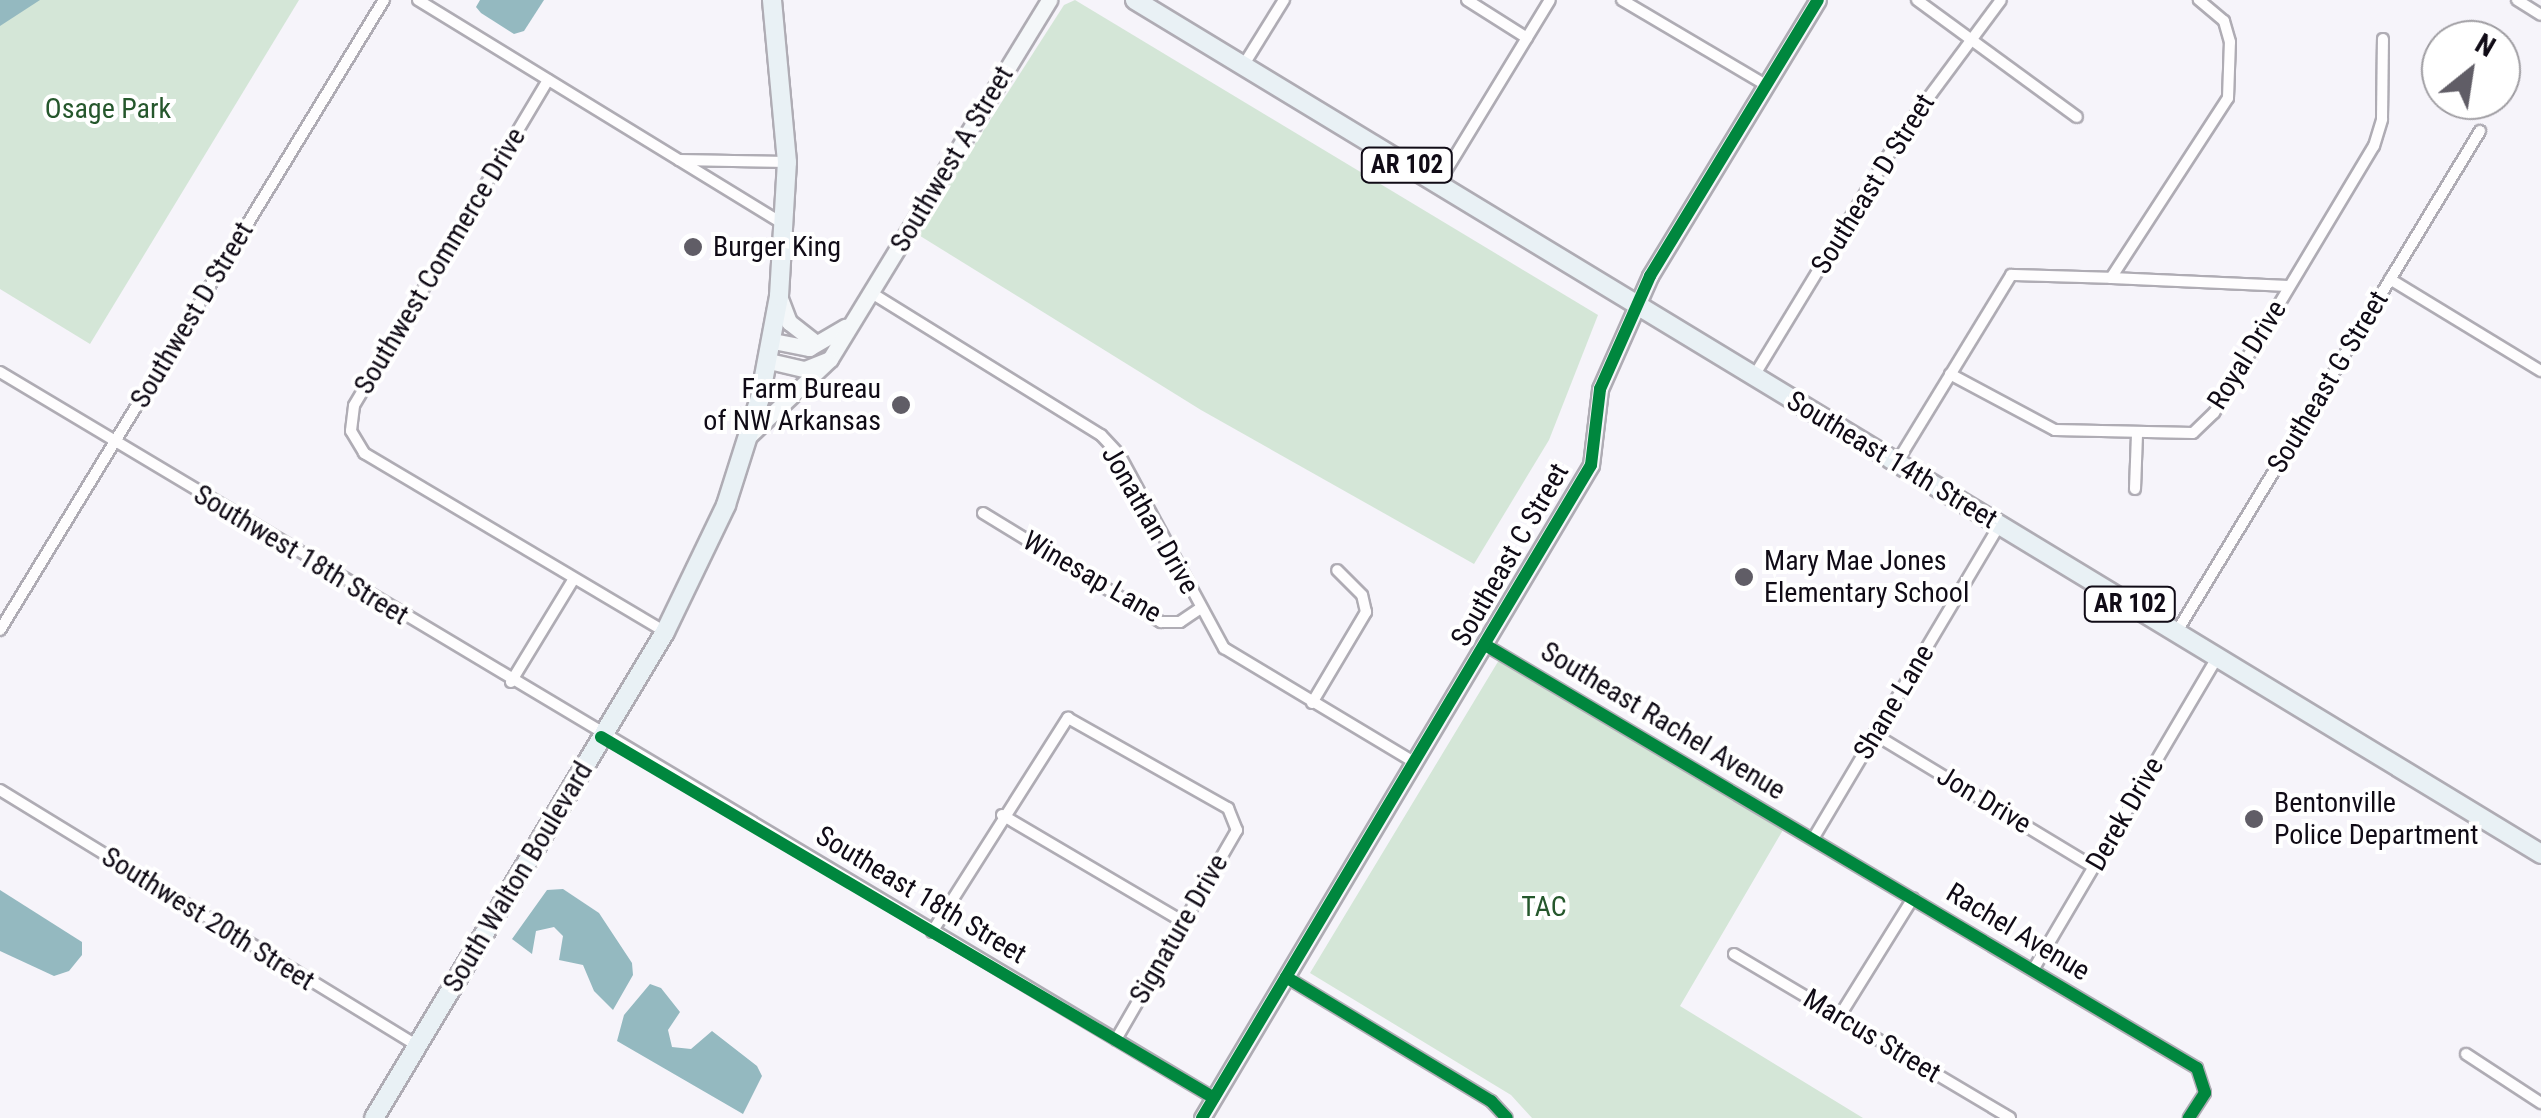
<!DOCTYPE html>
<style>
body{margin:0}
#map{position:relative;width:2541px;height:1118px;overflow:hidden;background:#f6f4fa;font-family:"Roboto Condensed",sans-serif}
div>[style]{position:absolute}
.green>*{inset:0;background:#d4e6d7}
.water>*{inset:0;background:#94b9c0}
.roads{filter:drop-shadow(2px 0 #afacb4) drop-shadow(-2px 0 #afacb4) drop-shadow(0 2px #afacb4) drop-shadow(0 -2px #afacb4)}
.street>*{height:10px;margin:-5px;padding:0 5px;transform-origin:5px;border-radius:5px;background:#fefdfe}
.secondary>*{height:15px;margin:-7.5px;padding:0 7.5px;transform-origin:7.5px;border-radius:7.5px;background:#f4f7f9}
.primary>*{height:18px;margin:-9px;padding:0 9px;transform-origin:9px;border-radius:9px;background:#e9f1f5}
.cycleway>*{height:12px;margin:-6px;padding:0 6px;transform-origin:6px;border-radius:6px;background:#00873e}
.dots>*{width:28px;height:28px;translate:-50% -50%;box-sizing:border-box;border:5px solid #fff;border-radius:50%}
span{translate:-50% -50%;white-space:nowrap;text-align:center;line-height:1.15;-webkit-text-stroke:8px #fff;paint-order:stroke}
.shield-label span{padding:2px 8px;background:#fff;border:2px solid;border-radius:8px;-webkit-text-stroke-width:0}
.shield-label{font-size:25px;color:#100b16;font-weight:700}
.park-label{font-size:28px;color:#25572c}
.street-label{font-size:28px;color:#100b16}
.poi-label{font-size:28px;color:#100b16}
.left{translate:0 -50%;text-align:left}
.right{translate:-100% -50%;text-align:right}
.north{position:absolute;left:2421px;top:20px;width:100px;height:100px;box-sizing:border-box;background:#fff;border:2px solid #9f9da2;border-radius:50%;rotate:30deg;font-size:28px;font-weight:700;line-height:40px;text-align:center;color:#100b16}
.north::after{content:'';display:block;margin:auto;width:35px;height:45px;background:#605d66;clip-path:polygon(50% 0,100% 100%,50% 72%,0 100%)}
</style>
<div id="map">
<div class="green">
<div style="clip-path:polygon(0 0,299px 0,90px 344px,0 289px)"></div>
<div style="clip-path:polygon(1075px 0,1598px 315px,1549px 440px,1474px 564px,1201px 410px,917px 234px,1064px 5px)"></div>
<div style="clip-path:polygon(1502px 655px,1787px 823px,1680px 1006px,1863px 1118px,1532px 1118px,1511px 1095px,1310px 973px)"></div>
</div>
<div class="water">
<div style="clip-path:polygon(0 0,40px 0,0 26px)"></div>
<div style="clip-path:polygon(480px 0,544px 0,524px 31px,514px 34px,481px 13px,476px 7px)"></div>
<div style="clip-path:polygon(563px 889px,599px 913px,632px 963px,633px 975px,613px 1010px,594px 991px,583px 965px,559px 960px,563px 936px,554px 927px,536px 931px,532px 954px,512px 939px,547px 890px)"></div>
<div style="clip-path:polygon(0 890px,82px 942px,82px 955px,69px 971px,54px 976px,0 951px)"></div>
<div style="clip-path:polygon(650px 984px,661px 988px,680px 1012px,668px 1030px,672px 1047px,691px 1049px,712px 1031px,757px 1066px,762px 1076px,743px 1114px,617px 1041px,624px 1015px)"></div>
</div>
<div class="roads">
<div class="street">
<div style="left:418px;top:0;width:429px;rotate:31.5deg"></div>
<div style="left:1467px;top:0;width:71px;rotate:32.3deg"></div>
<div style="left:1622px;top:0;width:167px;rotate:30.6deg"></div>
<div style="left:1917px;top:0;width:198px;rotate:36.2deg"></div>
<div style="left:2517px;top:0;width:28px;rotate:32deg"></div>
<div style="left:1243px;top:66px;width:78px;rotate:-58.2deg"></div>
<div style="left:548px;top:80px;width:379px;rotate:120.8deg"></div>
<div style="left:354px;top:406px;width:25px;rotate:97deg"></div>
<div style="left:351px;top:431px;width:26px;rotate:59deg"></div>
<div style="left:364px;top:453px;width:350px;rotate:30.7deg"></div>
<div style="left:679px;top:160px;width:108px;rotate:1.1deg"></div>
<div style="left:1438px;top:184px;width:215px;rotate:-58.7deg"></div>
<div style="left:2111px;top:278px;width:178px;rotate:2.6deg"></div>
<div style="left:2390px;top:279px;width:177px;rotate:31.4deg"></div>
<div style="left:870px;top:292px;width:272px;rotate:31.8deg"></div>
<div style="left:1101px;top:435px;width:26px;rotate:47deg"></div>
<div style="left:1119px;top:454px;width:221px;rotate:61.6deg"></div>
<div style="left:1224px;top:648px;width:222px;rotate:31deg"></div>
<div style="left:0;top:372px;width:1415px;rotate:30.88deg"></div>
<div style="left:1950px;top:374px;width:119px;rotate:28.1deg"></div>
<div style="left:2055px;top:430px;width:138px;rotate:1.2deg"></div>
<div style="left:2193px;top:433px;width:29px;rotate:-44deg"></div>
<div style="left:2214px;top:413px;width:311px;rotate:-59.1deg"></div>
<div style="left:2374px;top:146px;width:28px;rotate:-73deg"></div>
<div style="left:2382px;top:119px;width:80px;rotate:-89.3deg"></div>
<div style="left:1754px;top:376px;width:281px;rotate:-58.7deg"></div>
<div style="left:1900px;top:136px;width:169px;rotate:-53.4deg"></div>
<div style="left:1897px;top:462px;width:219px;rotate:-58.6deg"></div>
<div style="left:2011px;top:275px;width:100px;rotate:1.7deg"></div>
<div style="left:2111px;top:278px;width:215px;rotate:-57deg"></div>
<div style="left:2228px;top:98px;width:56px;rotate:-88deg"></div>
<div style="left:2230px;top:42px;width:22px;rotate:-106deg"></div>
<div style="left:2224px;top:21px;width:33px;rotate:-140deg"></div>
<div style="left:2135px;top:489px;width:54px;rotate:-87.9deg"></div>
<div style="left:983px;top:513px;width:209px;rotate:31.5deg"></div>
<div style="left:1161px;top:622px;width:19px"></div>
<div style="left:1180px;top:622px;width:25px;rotate:-34deg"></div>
<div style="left:0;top:630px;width:738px;rotate:-58.64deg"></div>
<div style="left:2176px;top:633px;width:587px;rotate:-58.8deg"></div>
<div style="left:1487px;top:646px;width:826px;rotate:30.73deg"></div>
<div style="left:2197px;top:1068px;width:26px;rotate:72deg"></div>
<div style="left:2205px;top:1093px;width:30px;rotate:123deg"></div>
<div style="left:511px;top:682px;width:119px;rotate:-58.7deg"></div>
<div style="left:1312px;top:703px;width:106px;rotate:-59.3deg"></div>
<div style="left:1366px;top:612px;width:17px;rotate:-103deg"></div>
<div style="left:1362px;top:595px;width:35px;rotate:-135deg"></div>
<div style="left:1874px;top:734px;width:257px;rotate:31.2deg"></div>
<div style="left:0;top:790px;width:489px;rotate:31.5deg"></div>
<div style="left:1002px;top:815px;width:209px;rotate:30.5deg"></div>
<div style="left:1813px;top:839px;width:364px;rotate:-59.3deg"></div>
<div style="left:932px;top:932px;width:254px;rotate:-57.6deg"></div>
<div style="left:1068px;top:718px;width:184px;rotate:29.4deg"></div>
<div style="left:1228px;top:808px;width:24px;rotate:68deg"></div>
<div style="left:1237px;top:830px;width:242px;rotate:120deg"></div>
<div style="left:1734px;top:954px;width:321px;rotate:30.7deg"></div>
<div style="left:2033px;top:970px;width:362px;rotate:-59.5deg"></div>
<div style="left:1286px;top:977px;width:240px;rotate:31.2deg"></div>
<div style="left:1491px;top:1101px;width:23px;rotate:47deg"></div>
<div style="left:1839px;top:1017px;width:140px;rotate:-58.1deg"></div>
<div style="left:2466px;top:1054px;width:90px;rotate:33.2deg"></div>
</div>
<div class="secondary">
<div style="left:779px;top:296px;width:28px;rotate:69deg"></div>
<div style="left:789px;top:322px;width:34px;rotate:38deg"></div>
<div style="left:773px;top:341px;width:37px;rotate:11deg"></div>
<div style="left:809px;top:348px;width:42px;rotate:-30.3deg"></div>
<div style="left:769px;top:361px;width:37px;rotate:13deg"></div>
<div style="left:805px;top:369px;width:27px;rotate:-22deg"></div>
<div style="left:830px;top:359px;width:421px;rotate:-58.6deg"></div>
<div style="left:749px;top:436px;width:110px;rotate:-43.5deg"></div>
<div style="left:1202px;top:1118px;width:760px;rotate:-59.22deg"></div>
<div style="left:1591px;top:465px;width:77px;rotate:-83.2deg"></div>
<div style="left:1600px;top:389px;width:124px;rotate:-66.1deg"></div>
<div style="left:1650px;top:276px;width:323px;rotate:-58.7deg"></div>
</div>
<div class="primary">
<div style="left:1135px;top:0;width:1645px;rotate:31.27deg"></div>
<div style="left:374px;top:1118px;width:566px;rotate:-59.09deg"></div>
<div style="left:665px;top:632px;width:141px;rotate:-64.3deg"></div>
<div style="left:726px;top:505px;width:112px;rotate:-72.4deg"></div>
<div style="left:760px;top:398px;width:104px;rotate:-79.4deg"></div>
<div style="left:779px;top:296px;width:134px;rotate:-86.6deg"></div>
<div style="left:787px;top:162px;width:163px;rotate:-95.3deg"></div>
</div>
</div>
<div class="cycleway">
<div style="left:1487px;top:646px;width:826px;rotate:30.73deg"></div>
<div style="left:2197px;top:1068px;width:26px;rotate:72deg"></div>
<div style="left:2205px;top:1093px;width:30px;rotate:123deg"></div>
<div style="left:601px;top:737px;width:711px;rotate:30.49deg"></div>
<div style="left:1286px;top:977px;width:240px;rotate:31.2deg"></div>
<div style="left:1491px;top:1101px;width:23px;rotate:47deg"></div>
<div style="left:1202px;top:1118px;width:760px;rotate:-59.22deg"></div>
<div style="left:1591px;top:465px;width:77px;rotate:-83.2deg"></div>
<div style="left:1600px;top:389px;width:124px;rotate:-66.1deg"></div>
<div style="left:1650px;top:276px;width:323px;rotate:-58.7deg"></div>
</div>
<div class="dots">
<div style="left:693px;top:247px;background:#605d66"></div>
<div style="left:901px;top:405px;background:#605d66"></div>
<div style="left:1744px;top:577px;background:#605d66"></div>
<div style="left:2254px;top:819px;background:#605d66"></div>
</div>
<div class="shield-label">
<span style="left:1407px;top:165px">AR 102</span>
<span style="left:2130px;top:604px">AR 102</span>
</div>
<div class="park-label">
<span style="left:108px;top:109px">Osage Park</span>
<span style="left:1544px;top:907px">TAC</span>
</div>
<div class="street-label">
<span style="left:952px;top:159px;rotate:-59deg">Southwest A Street</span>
<span style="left:1873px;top:184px;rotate:-58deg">Southeast D Street</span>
<span style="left:440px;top:261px;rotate:-59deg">Southwest Commerce Drive</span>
<span style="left:192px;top:315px;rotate:-59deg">Southwest D Street</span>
<span style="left:2247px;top:355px;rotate:-58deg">Royal Drive</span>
<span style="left:2328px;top:382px;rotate:-59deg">Southeast G Street</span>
<span style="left:1892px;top:460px;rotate:31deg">Southeast 14th Street</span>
<span style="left:1150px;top:520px;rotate:60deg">Jonathan Drive</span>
<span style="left:301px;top:555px;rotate:31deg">Southwest 18th Street</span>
<span style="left:1510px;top:555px;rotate:-60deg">Southeast C Street</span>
<span style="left:1092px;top:577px;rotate:30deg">Winesap Lane</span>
<span style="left:1894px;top:702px;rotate:-59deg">Shane Lane</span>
<span style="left:1663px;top:721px;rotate:31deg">Southeast Rachel Avenue</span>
<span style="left:1984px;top:800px;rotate:31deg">Jon Drive</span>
<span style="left:2125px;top:814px;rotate:-60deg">Derek Drive</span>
<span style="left:518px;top:877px;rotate:-59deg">South Walton Boulevard</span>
<span style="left:921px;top:895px;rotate:31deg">Southeast 18th Street</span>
<span style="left:208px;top:919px;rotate:32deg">Southwest 20th Street</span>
<span style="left:1179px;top:929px;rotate:-60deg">Signature Drive</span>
<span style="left:2018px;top:932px;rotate:31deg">Rachel Avenue</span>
<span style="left:1872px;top:1036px;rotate:31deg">Marcus Street</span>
</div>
<div class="poi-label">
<span class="left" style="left:713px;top:247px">Burger King</span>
<span class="right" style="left:881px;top:405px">Farm Bureau<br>of NW Arkansas</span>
<span class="left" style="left:1764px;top:577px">Mary Mae Jones<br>Elementary School</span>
<span class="left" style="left:2274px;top:819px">Bentonville<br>Police Department</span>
</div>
<div class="north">N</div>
</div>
